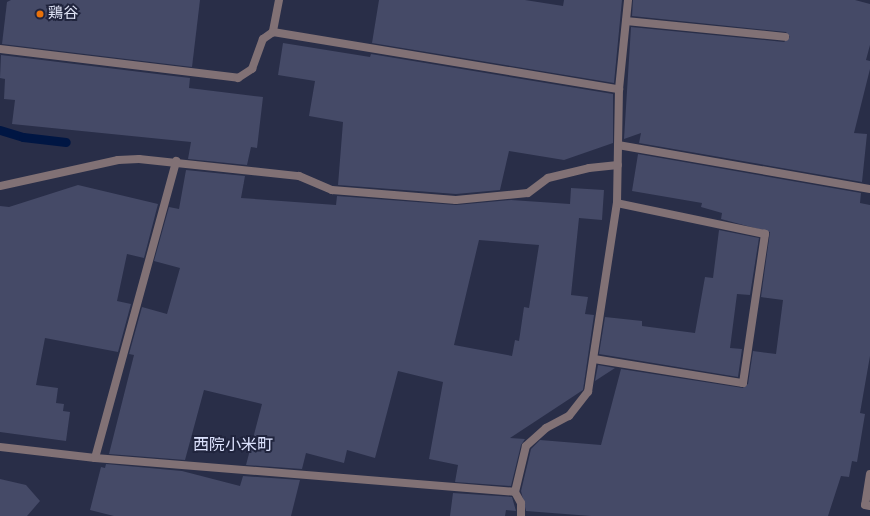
<!DOCTYPE html>
<meta charset="utf-8">
<style>
body{margin:0}
#map{position:relative;width:870px;height:516px;overflow:hidden;background:#292e48;font-family:Signika,"Noto Sans JP",sans-serif}
div>[style]{position:absolute}
.stream>*{height:9px;margin:-4.5px;padding:0 4.5px;transform-origin:4.5px;border-radius:4.5px;background:#001643}
.building>*{inset:0;background:#454a67}
.service>*{height:8px;margin:-4px;padding:0 4px;transform-origin:4px;border-radius:4px;background:#817175}
.minor>*{height:8px;margin:-4px;padding:0 4px;transform-origin:4px;border-radius:4px;background:#817175}
.dots>*{width:11px;height:11px;translate:-50% -50%;box-sizing:border-box;border:2px solid #20243d;border-radius:50%}
span{translate:-50% -50%;white-space:nowrap;text-align:center;line-height:1.15;-webkit-text-stroke:4px #20243d;paint-order:stroke}
.poi-label{font-size:15px;color:#e0e4f6}
.left{translate:0 -50%;text-align:left}
.neighbourhood-label{font-size:16px;color:#dce2fd}
</style>
<div id="map">
<div class="stream">
<div style="left:0;top:130px;width:24px;rotate:17deg"></div>
<div style="left:23px;top:137px;width:43px;rotate:6.6deg"></div>
</div>
<div class="building">
<div style="clip-path:polygon(11px 0,200px 0,192px 67px,2px 44px,7px 2px)"></div>
<div style="clip-path:polygon(379px 0,525px 0,563px 6px,564px 0,622px 0,614px 83px,372px 43px)"></div>
<div style="clip-path:polygon(633px 0,855px 0,870px 4px,870px 45px,866px 60px,870px 61px,870px 69px,854px 133px,867px 134px,862px 182px,639px 143px,641px 133px,624px 139px,631px 27px,784px 42px,790px 37px,786px 32px,632px 16px)"></div>
<div style="clip-path:polygon(283px 43px,370px 57px,371px 54px,613px 94px,613px 143px,564px 160px,509px 151px,500px 190px,456px 194px,338px 185px,343px 122px,309px 116px,315px 81px,278px 75px)"></div>
<div style="clip-path:polygon(1px 55px,190px 78px,189px 88px,263px 97px,257px 148px,251px 147px,247px 165px,188px 159px,191px 142px,12px 124px,15px 100px,4px 99px,5px 79px,0 78px)"></div>
<div style="clip-path:polygon(638px 154px,861px 193px,860px 203px,870px 205px,870px 356px,860px 413px,865px 414px,857px 462px,852px 461px,849px 477px,841px 476px,828px 516px,591px 516px,526px 511px,521px 491px,531px 449px,540px 440px,601px 445px,621px 369px,743px 388px,748px 384px,753px 351px,776px 354px,783px 300px,761px 297px,770px 232px,721px 219px,722px 213px,701px 207px,702px 203px,632px 191px)"></div>
<div style="clip-path:polygon(evenodd,186px 170px,245px 176px,241px 198px,336px 205px,337px 196px,456px 205px,511px 200px,570px 204px,571px 188px,604px 190px,602px 220px,579px 218px,571px 295px,588px 297px,585px 314px,594px 315px,583px 390px,510px 438px,525px 439px,521px 445px,511px 486px,455px 482px,458px 465px,429px 459px,443px 382px,398px 371px,375px 458px,347px 450px,344px 463px,306px 453px,302px 469px,246px 465px,262px 404px,204px 390px,185px 460px,109px 454px,134px 355px,129px 354px,142px 307px,167px 314px,180px 268px,154px 261px,169px 207px,179px 209px,186px 170px,479px 240px,539px 245px,529px 308px,524px 307px,519px 341px,515px 340px,512px 356px,454px 345px,479px 240px)"></div>
<div style="clip-path:polygon(78px 185px,158px 204px,144px 258px,127px 254px,117px 301px,131px 304px,118px 352px,45px 338px,36px 385px,58px 388px,56px 403px,64px 404px,63px 411px,70px 412px,66px 441px,0 432px,0 206px,9px 207px)"></div>
<div style="clip-path:polygon(719px 230px,759px 238px,750px 295px,737px 294px,730px 348px,742px 349px,738px 377px,599px 354px,605px 317px,642px 321px,642px 326px,695px 333px,705px 277px,713px 278px)"></div>
<div style="clip-path:polygon(598px 365px,615px 368px,595px 381px)"></div>
<div style="clip-path:polygon(106px 464px,182px 471px,240px 486px,243px 476px,300px 480px,291px 516px,114px 516px,90px 510px,101px 467px,105px 468px)"></div>
<div style="clip-path:polygon(0 479px,26px 485px,40px 501px,27px 516px,0 516px)"></div>
<div style="clip-path:polygon(453px 493px,512px 497px,516px 511px,506px 510px,505px 516px,450px 516px)"></div>
</div>
<div class="service">
<div style="left:626px;top:21px;width:160px;rotate:5.7deg"></div>
<div style="left:0;top:49px;width:240px;rotate:6.9deg"></div>
<div style="left:238px;top:78px;width:17px;rotate:-33deg"></div>
<div style="left:252px;top:69px;width:32px;rotate:-70deg"></div>
<div style="left:263px;top:39px;width:12px;rotate:-35deg"></div>
<div style="left:299px;top:176px;width:36px;rotate:23deg"></div>
<div style="left:332px;top:190px;width:124px;rotate:4.6deg"></div>
<div style="left:456px;top:200px;width:72px;rotate:-5.6deg"></div>
<div style="left:528px;top:193px;width:25px;rotate:-37deg"></div>
<div style="left:594px;top:359px;width:151px;rotate:9.2deg"></div>
<div style="left:743px;top:383px;width:151px;rotate:-81.6deg"></div>
<div style="left:765px;top:234px;width:151px;rotate:-168.2deg"></div>
</div>
<div class="minor">
<div style="left:279px;top:0;width:33px;rotate:101deg"></div>
<div style="left:273px;top:32px;width:351px;rotate:9.4deg"></div>
<div style="left:618px;top:145px;width:256px;rotate:9.9deg"></div>
<div style="left:548px;top:178px;width:42px;rotate:-13.7deg"></div>
<div style="left:589px;top:168px;width:29px;rotate:-6deg"></div>
<div style="left:0;top:186px;width:121px;rotate:-12.4deg"></div>
<div style="left:118px;top:160px;width:21px;rotate:-3deg"></div>
<div style="left:139px;top:159px;width:161px;rotate:6.1deg"></div>
<div style="left:0;top:447px;width:96px;rotate:6.6deg"></div>
<div style="left:95px;top:458px;width:421px;rotate:4.6deg"></div>
<div style="left:95px;top:458px;width:308px;rotate:-74.7deg"></div>
<div style="left:870px;top:474px;width:31px;rotate:99deg"></div>
<div style="left:865px;top:505px;width:5px;rotate:11deg"></div>
<div style="left:521px;top:516px;width:13px;rotate:-90deg"></div>
<div style="left:521px;top:503px;width:13px;rotate:-119deg"></div>
<div style="left:515px;top:492px;width:47px;rotate:-76.6deg"></div>
<div style="left:526px;top:446px;width:27px;rotate:-42deg"></div>
<div style="left:546px;top:428px;width:26px;rotate:-28deg"></div>
<div style="left:569px;top:416px;width:31px;rotate:-52deg"></div>
<div style="left:588px;top:392px;width:191px;rotate:-81.3deg"></div>
<div style="left:617px;top:203px;width:114px;rotate:-89deg"></div>
<div style="left:619px;top:89px;width:89px;rotate:-84.2deg"></div>
</div>
<div class="dots">
<div style="left:40px;top:14px;background:#e8710a"></div>
</div>
<div class="poi-label">
<span class="left" style="left:48px;top:14px">鶏谷</span>
</div>
<div class="neighbourhood-label">
<span style="left:233px;top:445px">西院小米町</span>
</div>
</div>
